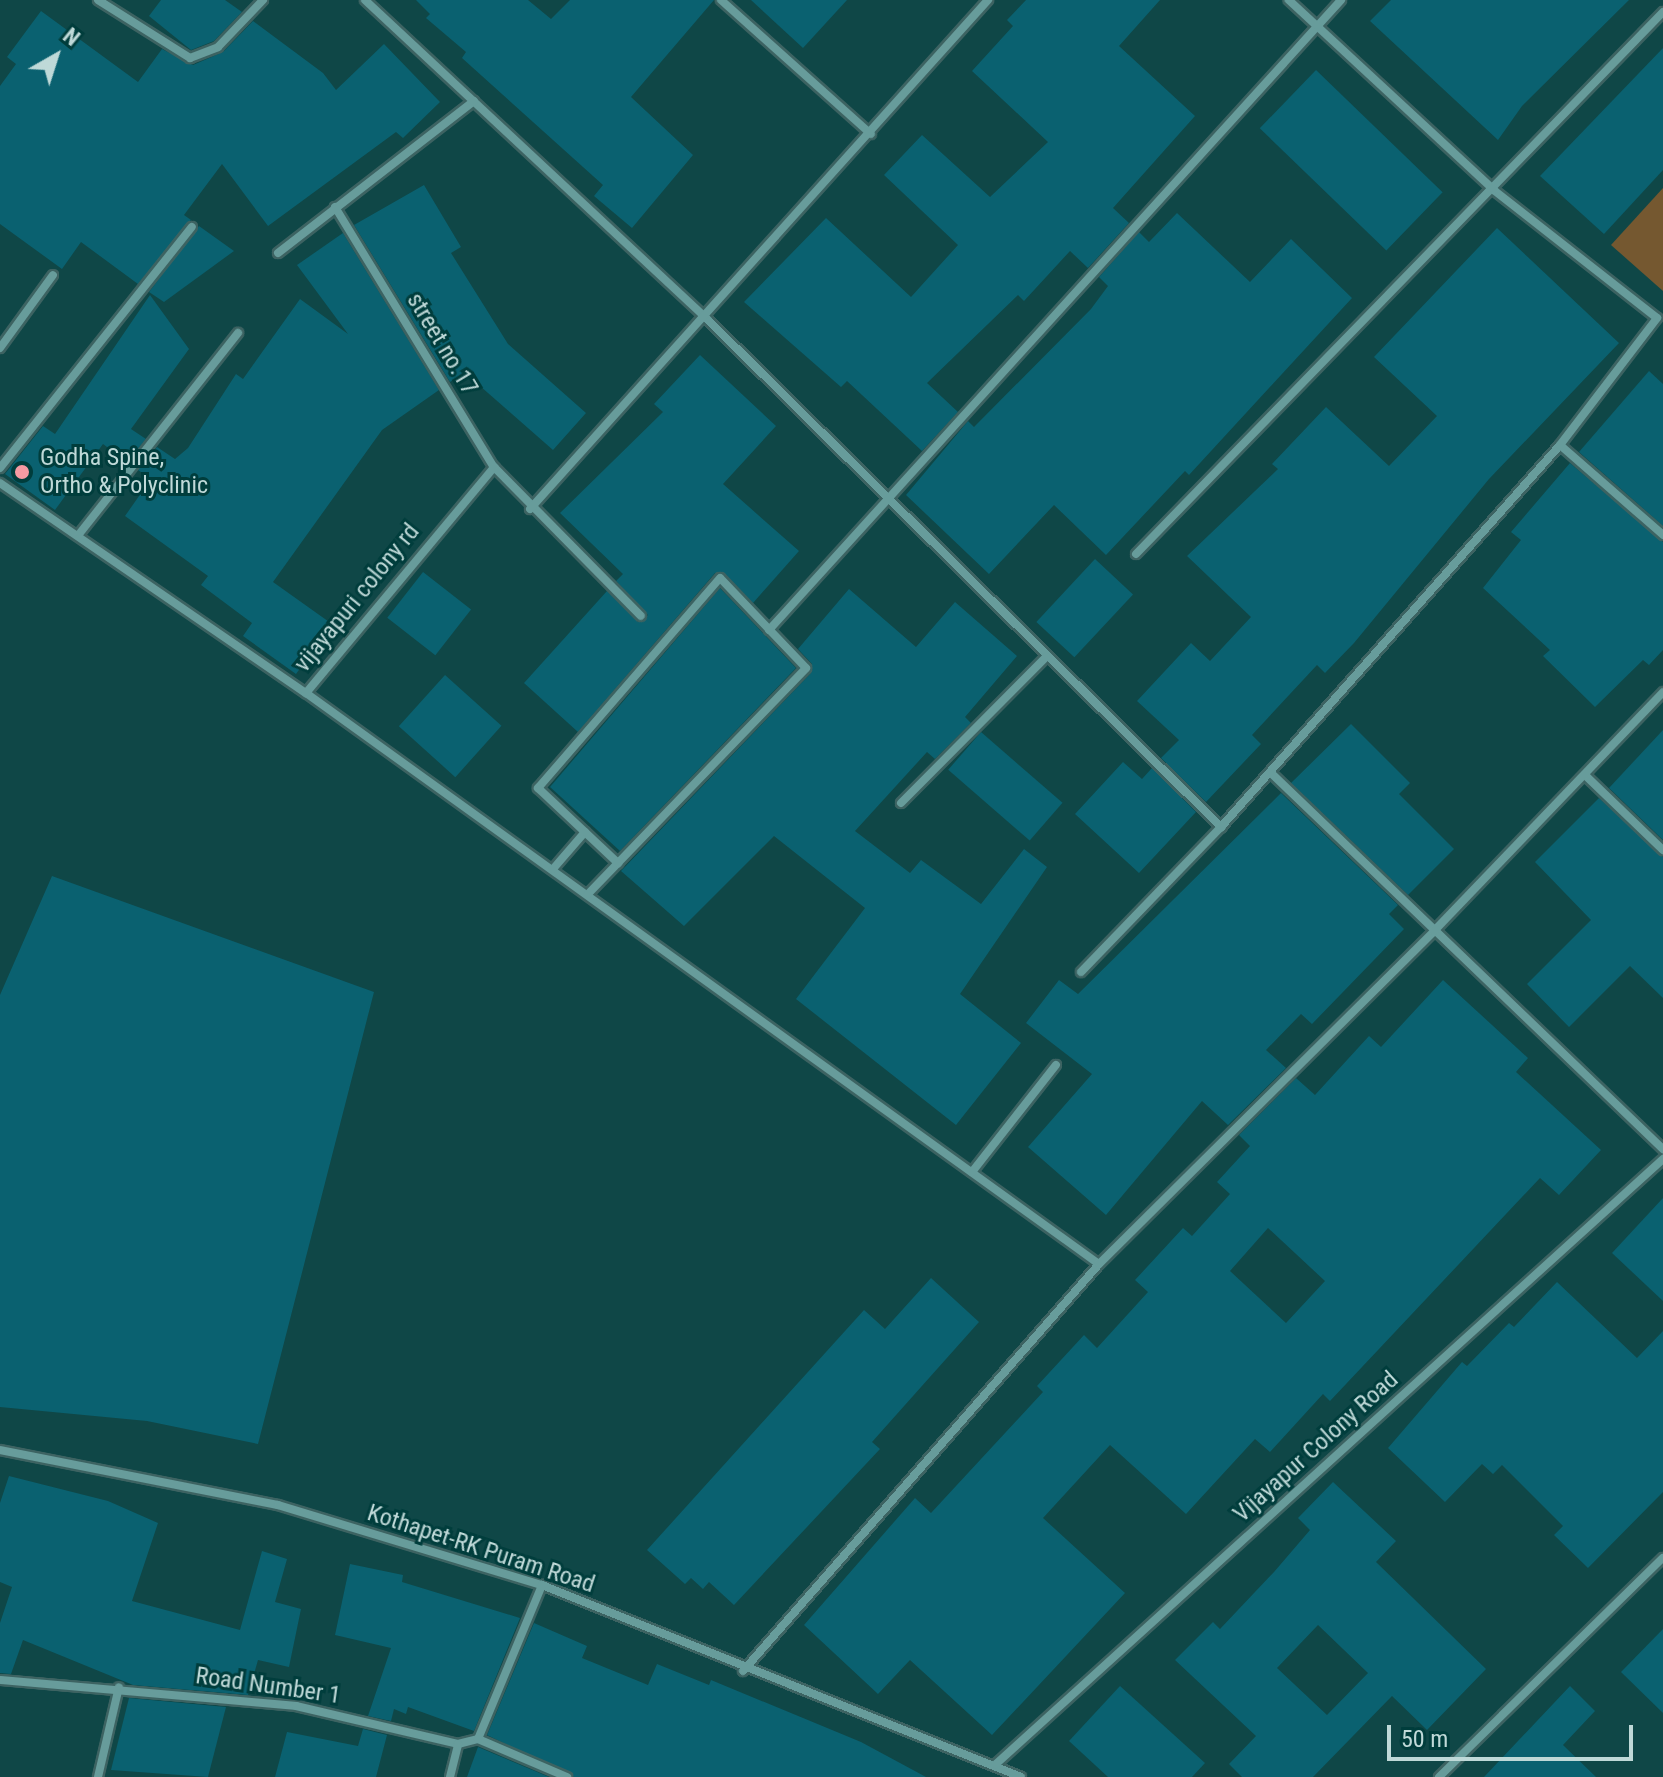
<!DOCTYPE html>
<style>
body{margin:0}
#map{position:relative;width:1663px;height:1777px;overflow:hidden;background:#0f4747;font-family:"Roboto Condensed",sans-serif}
div>[style]{position:absolute}
.green>*{inset:0;background:#755830}
.building>*{inset:0;background:#0a6170;transform-origin:0 0}
.roads{filter:drop-shadow(2px 0 #3d6362) drop-shadow(-2px 0 #3d6362) drop-shadow(0 2px #3d6362) drop-shadow(0 -2px #3d6362)}
.street>*{height:8px;margin:-4px;padding:0 4px;transform-origin:4px;border-radius:4px;background:#679c9b}
.dots>*{width:22px;height:22px;translate:-50% -50%;box-sizing:border-box;border:4px solid #003d3c;border-radius:50%}
span{translate:-50% -50%;white-space:nowrap;text-align:center;line-height:1.15;-webkit-text-stroke:6px #003d3c;paint-order:stroke}
.street-label{font-size:24px;color:#bfd9d8}
.poi-label{font-size:24px;color:#bfd9d8}
.left{translate:0 -50%;text-align:left}
.north{position:absolute;left:16px;top:16px;width:80px;height:80px;-webkit-text-stroke:6px #003d3c;paint-order:stroke;rotate:39deg;font-size:22px;font-weight:700;line-height:32px;text-align:center;color:#bfd9d8}
.north::after{content:'';display:block;margin:auto;width:28px;height:36px;background:#bfd9d8;clip-path:polygon(50% 0,100% 100%,50% 72%,0 100%)}
.scale{position:absolute;left:1387px;top:1725px;width:246px;height:36px;box-sizing:border-box;border:4px solid #bfd9d8;border-top:0;padding-left:10px;font-size:24px;line-height:28px;white-space:nowrap;color:#bfd9d8;-webkit-text-stroke:6px #003d3c;paint-order:stroke}
</style>
<div id="map">
<div class="green">
<div style="clip-path:polygon(1663px 188px,1663px 291px,1611px 245px)"></div>
</div>
<div class="building">
<div style="clip-path:polygon(161px 0,225px 0,242px 12px,214px 41px,191px 50px,149px 16px)"></div>
<div style="clip-path:polygon(416px 0,528px 0,551px 19px,570px 0,714px 0,631px 97px,693px 155px,632px 228px,594px 196px,603px 185px,462px 58px,466px 52px,426px 18px,430px 14px)"></div>
<div style="clip-path:polygon(751px 0,847px 0,803px 48px)"></div>
<div style="clip-path:polygon(1026px 0,1160px 0,1119px 46px,1195px 116px,1113px 208px,1129px 223px,1088px 268px,1070px 251px,1024px 301px,1018px 295px,927px 383px,958px 412px,922px 451px,847px 381px,841px 387px,744px 302px,826px 218px,911px 297px,958px 245px,884px 175px,922px 135px,990px 197px,1048px 142px,972px 71px,1013px 26px,1007px 20px)"></div>
<div style="clip-path:polygon(1391px 0,1629px 0,1522px 106px,1498px 140px,1370px 21px)"></div>
<div style="clip-path:polygon(41px 11px,138px 82px,162px 49px,193px 65px,223px 52px,253px 21px,323px 73px,336px 90px,384px 44px,440px 102px,403px 138px,396px 132px,268px 226px,222px 164px,184px 215px,191px 220px,138px 284px,81px 242px,62px 269px,0 224px,0 86px,16px 64px,7px 57px)"></div>
<div style="clip-path:polygon(1663px 48px,1663px 170px,1604px 234px,1540px 176px)"></div>
<div style="left:1316px;top:70px;width:176px;height:81px;rotate:44deg"></div>
<div style="clip-path:polygon(424px 185px,461px 247px,451px 253px,508px 344px,586px 413px,553px 450px,464px 372px,450px 382px,354px 225px)"></div>
<div style="clip-path:polygon(1177px 213px,1250px 282px,1291px 239px,1352px 298px,1189px 475px,1185px 471px,1106px 555px,1054px 505px,989px 574px,906px 495px,968px 421px,974px 427px,1091px 309px,1108px 286px,1099px 277px,1139px 232px,1149px 242px)"></div>
<div style="clip-path:polygon(199px 226px,234px 251px,164px 302px,149px 292px)"></div>
<div style="clip-path:polygon(1497px 228px,1619px 343px,1489px 479px,1354px 643px,1325px 673px,1317px 665px,1252px 735px,1261px 744px,1206px 802px,1161px 758px,1179px 740px,1137px 701px,1191px 643px,1210px 661px,1251px 617px,1187px 556px,1278px 469px,1272px 464px,1326px 407px,1389px 466px,1437px 416px,1374px 357px)"></div>
<div style="clip-path:polygon(343px 233px,439px 390px,382px 430px,273px 582px,332px 624px,296px 674px,243px 636px,252px 623px,201px 585px,208px 576px,125px 516px,151px 479px,138px 470px,157px 447px,175px 459px,188px 448px,236px 374px,243px 379px,300px 299px,348px 334px,297px 265px)"></div>
<div style="clip-path:polygon(150px 295px,189px 349px,131px 429px,146px 439px,127px 462px,103px 444px,55px 510px,5px 474px,43px 426px,55px 434px)"></div>
<div style="clip-path:polygon(700px 355px,776px 426px,723px 484px,799px 551px,753px 603px,724px 573px,715px 573px,578px 732px,524px 683px,607px 591px,638px 622px,648px 615px,616px 581px,623px 574px,560px 513px,663px 412px,654px 404px)"></div>
<div style="clip-path:polygon(1649px 371px,1663px 384px,1663px 526px,1579px 452px)"></div>
<div style="clip-path:polygon(1570px 463px,1663px 542px,1663px 650px,1649px 665px,1643px 660px,1595px 707px,1543px 656px,1550px 650px,1483px 588px,1521px 540px,1511px 532px)"></div>
<div style="left:1095px;top:559px;width:52px;height:86px;rotate:43deg"></div>
<div style="left:423px;top:572px;width:61px;height:58px;rotate:38deg"></div>
<div style="clip-path:polygon(720px 588px,796px 668px,620px 851px,550px 787px)"></div>
<div style="clip-path:polygon(849px 589px,916px 647px,955px 602px,1017px 656px,965px 717px,971px 723px,935px 759px,927px 752px,855px 831px,910px 873px,921px 860px,981px 904px,1024px 849px,1047px 867px,960px 994px,1021px 1043px,956px 1125px,796px 999px,865px 908px,774px 836px,684px 926px,621px 871px,811px 673px,812px 664px,798px 649px)"></div>
<div style="left:445px;top:675px;width:76px;height:69px;rotate:42deg"></div>
<div style="clip-path:polygon(1351px 724px,1410px 783px,1399px 794px,1454px 849px,1408px 895px,1291px 783px)"></div>
<div style="clip-path:polygon(1663px 730px,1663px 840px,1609px 788px)"></div>
<div style="left:981px;top:732px;width:108px;height:50px;rotate:41deg"></div>
<div style="clip-path:polygon(1123px 762px,1142px 779px,1152px 768px,1196px 812px,1139px 873px,1075px 814px)"></div>
<div style="clip-path:polygon(1281px 793px,1398px 905px,1389px 914px,1404px 929px,1312px 1024px,1301px 1014px,1266px 1050px,1286px 1068px,1228px 1125px,1202px 1101px,1106px 1215px,1028px 1147px,1092px 1074px,1026px 1023px,1059px 980px,1078px 994px)"></div>
<div style="clip-path:polygon(1599px 798px,1663px 857px,1663px 998px,1630px 966px,1569px 1027px,1527px 984px,1591px 920px,1535px 862px)"></div>
<div style="clip-path:polygon(52px 876px,374px 992px,258px 1444px,147px 1421px,0 1407px,0 995px)"></div>
<div style="clip-path:polygon(evenodd,1443px 980px,1528px 1058px,1516px 1072px,1601px 1150px,1559px 1195px,1540px 1178px,1330px 1401px,1323px 1394px,1270px 1452px,1255px 1439px,1186px 1514px,1110px 1445px,1043px 1518px,1125px 1593px,992px 1735px,910px 1660px,878px 1694px,804px 1625px,915px 1498px,931px 1513px,1043px 1392px,1037px 1386px,1084px 1335px,1097px 1348px,1148px 1292px,1135px 1280px,1183px 1228px,1192px 1236px,1230px 1194px,1217px 1182px,1250px 1146px,1239px 1135px,1296px 1078px,1315px 1095px,1369px 1036px,1381px 1047px,1443px 980px,1268px 1228px,1325px 1281px,1286px 1323px,1230px 1271px,1268px 1228px)"></div>
<div style="clip-path:polygon(1663px 1198px,1663px 1301px,1612px 1253px)"></div>
<div style="clip-path:polygon(931px 1278px,979px 1322px,872px 1442px,880px 1449px,734px 1605px,709px 1582px,703px 1589px,691px 1578px,685px 1584px,647px 1550px,864px 1310px,885px 1329px)"></div>
<div style="clip-path:polygon(1557px 1282px,1637px 1358px,1663px 1331px,1663px 1492px,1588px 1568px,1554px 1535px,1563px 1526px,1502px 1465px,1493px 1474px,1482px 1464px,1445px 1502px,1388px 1448px,1462px 1362px,1467px 1366px,1509px 1323px,1514px 1327px)"></div>
<div style="clip-path:polygon(9px 1476px,108px 1501px,158px 1523px,132px 1601px,240px 1630px,262px 1551px,287px 1559px,275px 1602px,301px 1609px,289px 1667px,258px 1660px,248px 1695px,133px 1685px,23px 1640px,11px 1674px,0 1673px,0 1623px,12px 1587px,0 1582px,0 1503px)"></div>
<div style="clip-path:polygon(evenodd,1333px 1482px,1396px 1541px,1376px 1562px,1486px 1669px,1427px 1730px,1392px 1696px,1313px 1777px,1242px 1777px,1229px 1764px,1256px 1736px,1175px 1660px,1213px 1622px,1220px 1629px,1274px 1572px,1310px 1530px,1298px 1518px,1333px 1482px,1318px 1625px,1368px 1673px,1327px 1715px,1277px 1668px,1318px 1625px)"></div>
<div style="clip-path:polygon(350px 1564px,403px 1575px,402px 1582px,520px 1618px,474px 1731px,408px 1707px,406px 1714px,394px 1709px,391px 1721px,368px 1716px,391px 1648px,335px 1635px)"></div>
<div style="clip-path:polygon(534px 1623px,587px 1646px,582px 1658px,648px 1685px,657px 1664px,709px 1685px,711px 1680px,861px 1742px,926px 1777px,574px 1777px,487px 1735px)"></div>
<div style="clip-path:polygon(1663px 1629px,1663px 1713px,1621px 1672px)"></div>
<div style="clip-path:polygon(1120px 1686px,1205px 1763px,1192px 1777px,1108px 1777px,1069px 1741px)"></div>
<div style="clip-path:polygon(1570px 1686px,1595px 1711px,1563px 1745px,1596px 1777px,1484px 1777px)"></div>
<div style="clip-path:polygon(129px 1698px,226px 1707px,208px 1777px,111px 1770px)"></div>
<div style="clip-path:polygon(363px 1729px,387px 1735px,376px 1777px,275px 1777px,287px 1732px,358px 1746px)"></div>
<div style="clip-path:polygon(478px 1747px,549px 1777px,467px 1777px)"></div>
</div>
<div class="roads">
<div class="street">
<div style="left:98px;top:0;width:109px;rotate:32.2deg"></div>
<div style="left:190px;top:58px;width:30px;rotate:-21deg"></div>
<div style="left:218px;top:47px;width:65px;rotate:-46.2deg"></div>
<div style="left:365px;top:0;width:468px;rotate:43deg"></div>
<div style="left:707px;top:319px;width:723px;rotate:44.66deg"></div>
<div style="left:721px;top:0;width:201px;rotate:41.8deg"></div>
<div style="left:335px;top:207px;width:305px;rotate:58.6deg"></div>
<div style="left:494px;top:467px;width:209px;rotate:45.4deg"></div>
<div style="left:278px;top:253px;width:248px;rotate:-37.8deg"></div>
<div style="left:0;top:348px;width:90px;rotate:-54deg"></div>
<div style="left:1560px;top:445px;width:137px;rotate:41.1deg"></div>
<div style="left:0;top:468px;width:308px;rotate:-51.5deg"></div>
<div style="left:0;top:483px;width:371px;rotate:34.5deg"></div>
<div style="left:306px;top:693px;width:977px;rotate:35.76deg"></div>
<div style="left:530px;top:509px;width:685px;rotate:-48.02deg"></div>
<div style="left:80px;top:533px;width:255px;rotate:-51.7deg"></div>
<div style="left:1136px;top:554px;width:756px;rotate:-45.8deg"></div>
<div style="left:769px;top:630px;width:851px;rotate:-47.76deg"></div>
<div style="left:306px;top:693px;width:294px;rotate:-50.2deg"></div>
<div style="left:1270px;top:772px;width:545px;rotate:43.81deg"></div>
<div style="left:1586px;top:776px;width:107px;rotate:43.9deg"></div>
<div style="left:901px;top:803px;width:206px;rotate:-45.2deg"></div>
<div style="left:553px;top:869px;width:49px;rotate:-49.1deg"></div>
<div style="left:588px;top:894px;width:314px;rotate:-46deg"></div>
<div style="left:806px;top:668px;width:124px;rotate:-133.7deg"></div>
<div style="left:720px;top:578px;width:278px;rotate:130.9deg"></div>
<div style="left:538px;top:788px;width:110px;rotate:43.2deg"></div>
<div style="left:1081px;top:972px;width:202px;rotate:-46deg"></div>
<div style="left:1221px;top:827px;width:511px;rotate:-48.41deg"></div>
<div style="left:1560px;top:445px;width:160px;rotate:-52.6deg"></div>
<div style="left:1657px;top:318px;width:207px;rotate:-141.9deg"></div>
<div style="left:1494px;top:190px;width:280px;rotate:-137.2deg"></div>
<div style="left:972px;top:1172px;width:136px;rotate:-51.9deg"></div>
<div style="left:0;top:1450px;width:283px;rotate:11.2deg"></div>
<div style="left:278px;top:1505px;width:276px;rotate:16.9deg"></div>
<div style="left:542px;top:1585px;width:516px;rotate:21.84deg"></div>
<div style="left:743px;top:1671px;width:541px;rotate:-48.82deg"></div>
<div style="left:1099px;top:1264px;width:472px;rotate:-44.8deg"></div>
<div style="left:1434px;top:931px;width:331px;rotate:-46.2deg"></div>
<div style="left:0;top:1680px;width:297px;rotate:5deg"></div>
<div style="left:296px;top:1706px;width:166px;rotate:13.2deg"></div>
<div style="left:458px;top:1744px;width:21px;rotate:-14deg"></div>
<div style="left:478px;top:1739px;width:97px;rotate:23.1deg"></div>
<div style="left:478px;top:1739px;width:167px;rotate:-67.4deg"></div>
<div style="left:996px;top:1764px;width:901px;rotate:-42.21deg"></div>
<div style="left:98px;top:1777px;width:92px;rotate:-76.9deg"></div>
<div style="left:450px;top:1777px;width:34px;rotate:-76deg"></div>
<div style="left:1439px;top:1777px;width:313px;rotate:-44.4deg"></div>
</div>
</div>
<div class="dots">
<div style="left:22px;top:472px;background:#f49aa3"></div>
</div>
<div class="street-label">
<span style="left:442px;top:344px;rotate:59deg">street no.17</span>
<span style="left:357px;top:598px;rotate:-51deg">vijayapuri colony rd</span>
<span style="left:1316px;top:1447px;rotate:-42deg">Vijayapur Colony Road</span>
<span style="left:481px;top:1549px;rotate:18deg">Kothapet-RK Puram Road</span>
<span style="left:268px;top:1686px;rotate:8deg">Road Number 1</span>
</div>
<div class="poi-label">
<span class="left" style="left:40px;top:472px">Godha Spine,<br>Ortho &amp; Polyclinic</span>
</div>
<div class="north">N</div>
<div class="scale">50 m</div>
</div>
